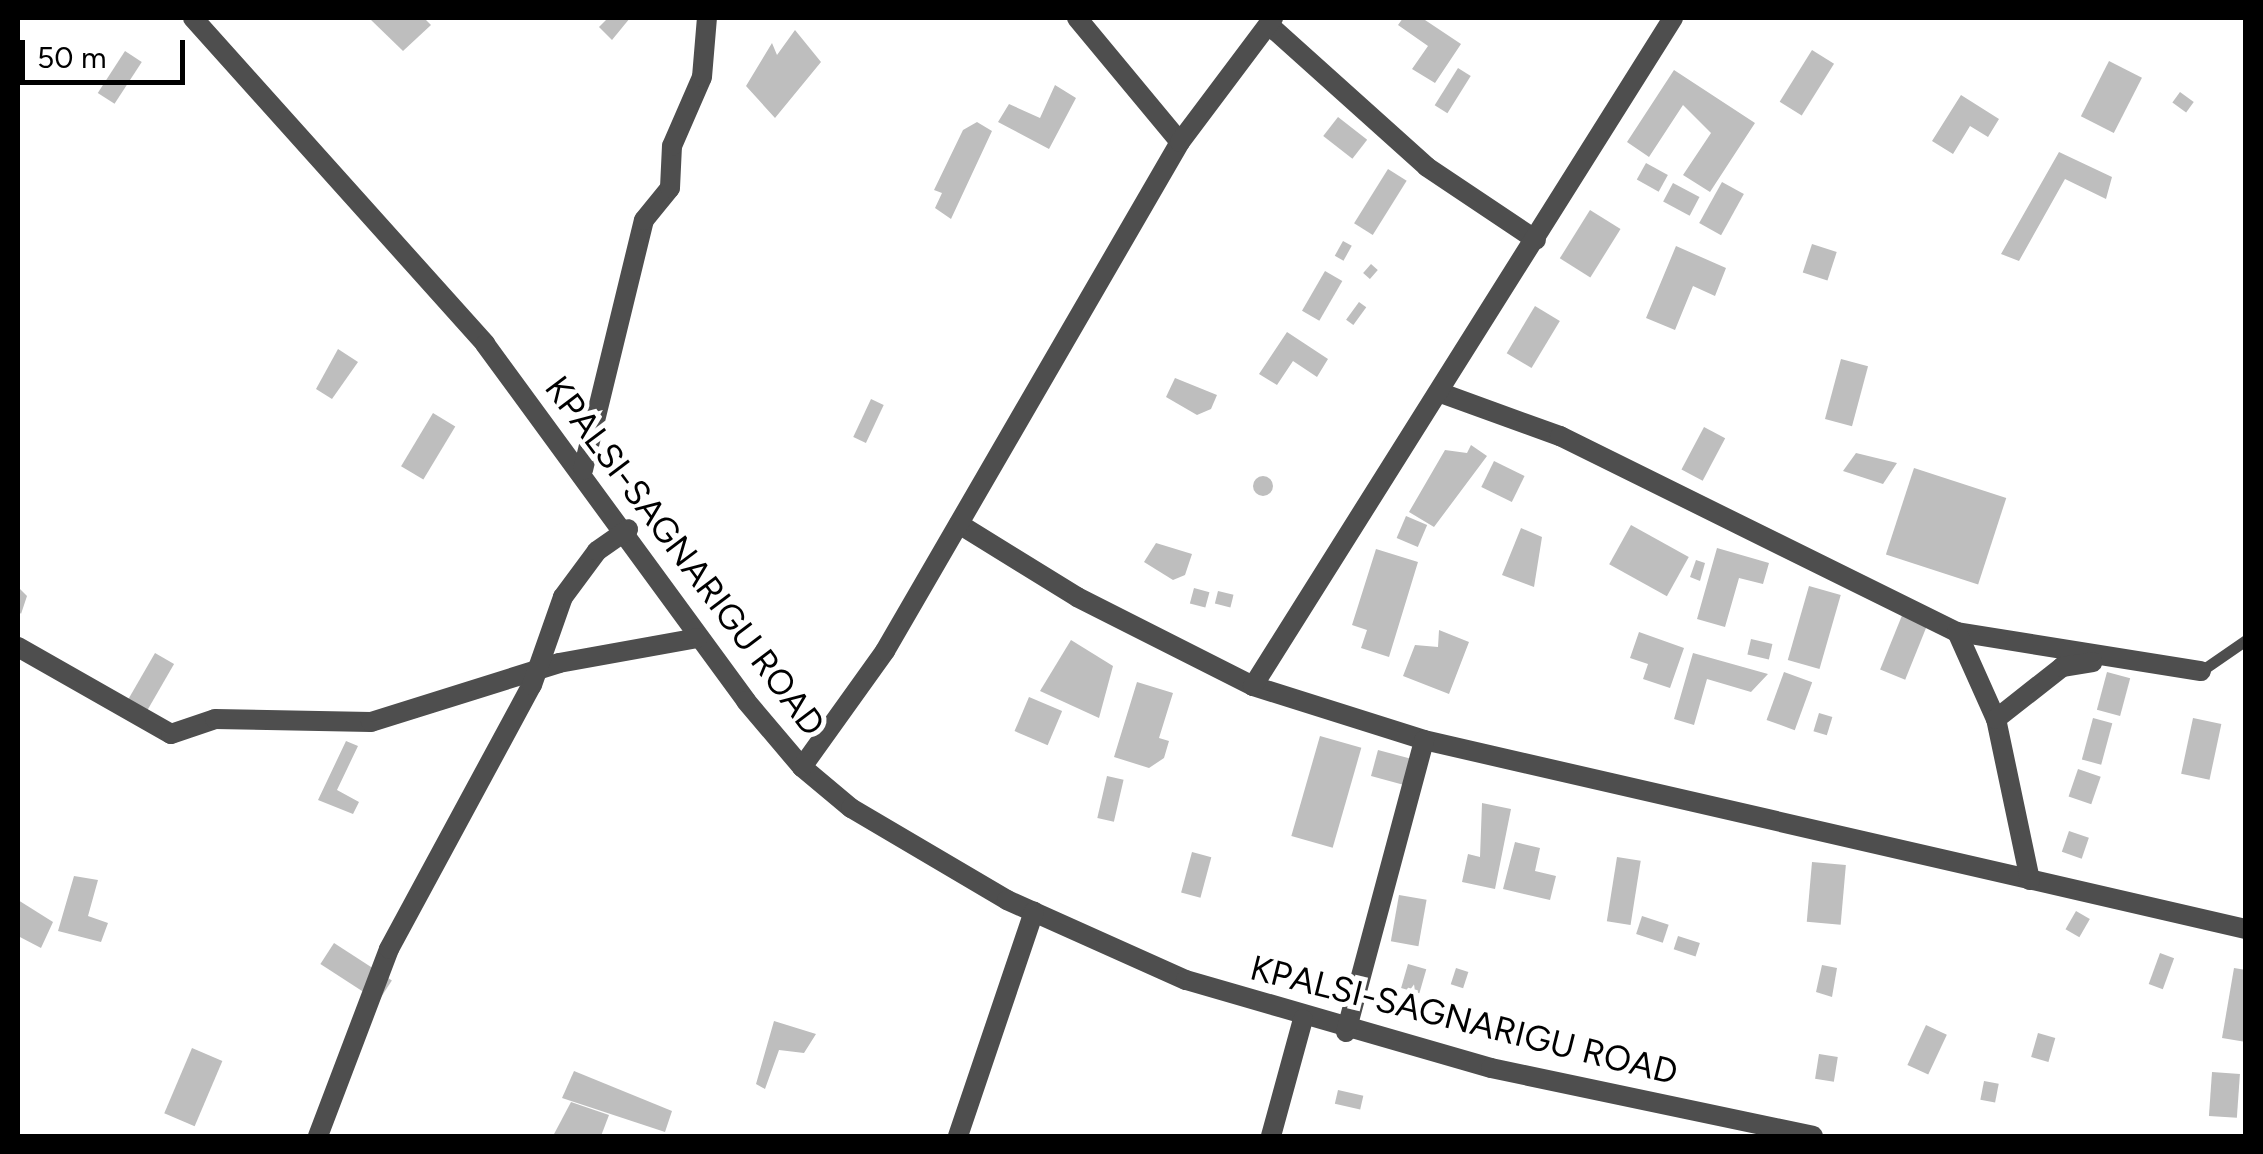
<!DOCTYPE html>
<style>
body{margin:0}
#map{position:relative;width:2263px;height:1154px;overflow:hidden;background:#fff;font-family:Figtree,sans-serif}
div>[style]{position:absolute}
.building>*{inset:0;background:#bebebe;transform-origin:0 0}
.round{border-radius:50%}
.lane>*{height:11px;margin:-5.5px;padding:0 5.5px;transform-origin:5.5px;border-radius:5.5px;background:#4e4e4e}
.street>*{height:20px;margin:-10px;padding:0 10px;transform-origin:10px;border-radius:10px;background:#4e4e4e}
span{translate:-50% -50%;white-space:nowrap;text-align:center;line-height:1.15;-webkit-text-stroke:10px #fff;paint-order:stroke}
.street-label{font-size:35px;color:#000}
.frame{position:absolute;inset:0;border:20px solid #000;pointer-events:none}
.scale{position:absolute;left:20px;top:40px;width:165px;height:45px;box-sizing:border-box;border:5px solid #000;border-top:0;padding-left:12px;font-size:30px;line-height:35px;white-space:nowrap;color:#000;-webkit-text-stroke:8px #fff;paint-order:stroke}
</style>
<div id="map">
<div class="building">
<div style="clip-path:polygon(369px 18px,424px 18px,431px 25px,403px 51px)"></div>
<div style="clip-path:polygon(608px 18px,630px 18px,612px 40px,599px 27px)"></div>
<div style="clip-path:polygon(1403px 18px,1422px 18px,1461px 44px,1435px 83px,1412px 69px,1428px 46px,1398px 25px)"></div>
<div style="clip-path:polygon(795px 30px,821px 62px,775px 118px,746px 86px,772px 43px,777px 55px)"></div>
<div style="left:1812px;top:50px;width:26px;height:61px;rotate:32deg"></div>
<div style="left:125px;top:51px;width:20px;height:50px;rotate:33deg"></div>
<div style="left:2109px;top:61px;width:37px;height:62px;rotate:27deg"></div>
<div style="left:1458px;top:68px;width:15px;height:44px;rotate:32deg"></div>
<div style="clip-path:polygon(1674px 70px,1755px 123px,1710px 192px,1683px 175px,1711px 133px,1683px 105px,1649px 157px,1627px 142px)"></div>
<div style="clip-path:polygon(1055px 85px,1076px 98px,1049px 149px,998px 122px,1009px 104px,1040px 118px)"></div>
<div style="left:2180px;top:92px;width:17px;height:13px;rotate:36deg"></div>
<div style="clip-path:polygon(1961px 95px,1999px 119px,1988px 137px,1970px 126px,1953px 154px,1932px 141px)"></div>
<div style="left:1338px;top:117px;width:37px;height:24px;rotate:38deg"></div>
<div style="clip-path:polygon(977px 122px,992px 131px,951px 219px,935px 208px,942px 193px,934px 190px,963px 130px)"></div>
<div style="clip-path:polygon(2059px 152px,2112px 177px,2106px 199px,2065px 179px,2019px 261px,2001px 254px)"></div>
<div style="left:1646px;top:163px;width:25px;height:19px;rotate:29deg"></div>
<div style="left:1388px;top:169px;width:22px;height:64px;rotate:32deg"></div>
<div style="left:1722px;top:182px;width:25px;height:47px;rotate:29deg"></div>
<div style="left:1673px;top:183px;width:30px;height:21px;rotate:28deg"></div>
<div style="left:1590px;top:210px;width:36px;height:57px;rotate:32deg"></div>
<div style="left:1343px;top:241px;width:10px;height:17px;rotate:29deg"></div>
<div style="left:1812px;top:244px;width:26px;height:30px;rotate:18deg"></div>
<div style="clip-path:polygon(1676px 246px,1726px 268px,1715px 296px,1693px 286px,1675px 330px,1646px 318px)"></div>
<div style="left:1371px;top:264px;width:9px;height:12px;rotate:41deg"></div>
<div style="left:1325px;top:271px;width:20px;height:46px;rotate:30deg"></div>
<div style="left:1359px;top:302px;width:9px;height:22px;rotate:36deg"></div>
<div style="left:1535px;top:306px;width:29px;height:55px;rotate:31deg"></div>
<div style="clip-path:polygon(1287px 332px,1328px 359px,1317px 377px,1293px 361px,1277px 385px,1259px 374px)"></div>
<div style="clip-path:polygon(338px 349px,358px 362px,332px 399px,316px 389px)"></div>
<div style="left:1841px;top:359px;width:28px;height:62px;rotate:15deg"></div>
<div style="clip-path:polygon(1175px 378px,1217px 395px,1211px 409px,1197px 415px,1166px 397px)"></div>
<div style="left:871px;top:399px;width:14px;height:42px;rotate:25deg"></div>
<div style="left:433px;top:413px;width:26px;height:62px;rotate:31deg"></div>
<div style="left:1704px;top:427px;width:24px;height:48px;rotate:28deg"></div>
<div style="clip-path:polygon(1471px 445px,1487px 456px,1434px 527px,1409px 512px,1445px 450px,1467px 453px)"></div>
<div style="clip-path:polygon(1856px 453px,1897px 463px,1883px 484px,1843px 471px)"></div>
<div style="left:1494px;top:461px;width:34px;height:29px;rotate:26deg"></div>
<div style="left:1914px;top:468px;width:97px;height:91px;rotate:18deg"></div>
<div class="round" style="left:1253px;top:476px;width:20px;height:20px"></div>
<div style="left:1406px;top:516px;width:23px;height:24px;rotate:23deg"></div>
<div style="left:1631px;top:525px;width:66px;height:45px;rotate:29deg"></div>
<div style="clip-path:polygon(1521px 528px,1542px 537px,1534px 587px,1502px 575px)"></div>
<div style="clip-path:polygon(1156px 543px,1192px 554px,1185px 575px,1173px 580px,1144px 562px)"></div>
<div style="clip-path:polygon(1717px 548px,1769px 563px,1763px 584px,1739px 578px,1725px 627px,1697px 619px)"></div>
<div style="clip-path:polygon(1376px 549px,1418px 562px,1389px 657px,1361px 648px,1367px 630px,1352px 625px)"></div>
<div style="clip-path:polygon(1696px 560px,1705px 563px,1700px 581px,1690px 577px)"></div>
<div style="left:1809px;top:586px;width:33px;height:77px;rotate:16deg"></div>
<div style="clip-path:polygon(18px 587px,27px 596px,21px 614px,18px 610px)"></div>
<div style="left:1194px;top:588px;width:16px;height:16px;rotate:15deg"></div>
<div style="left:1218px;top:591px;width:16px;height:13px;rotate:14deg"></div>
<div style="left:1903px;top:613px;width:27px;height:61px;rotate:22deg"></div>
<div style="clip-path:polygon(1439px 630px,1469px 642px,1449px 694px,1403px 676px,1415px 645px,1438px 647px)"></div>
<div style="clip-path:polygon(1639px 632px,1684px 648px,1670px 688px,1643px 679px,1648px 664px,1630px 658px)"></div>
<div style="left:1751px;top:639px;width:22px;height:16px;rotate:13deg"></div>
<div style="clip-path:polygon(1071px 640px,1113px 666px,1099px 718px,1040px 691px)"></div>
<div style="left:155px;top:653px;width:22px;height:54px;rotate:30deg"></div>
<div style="clip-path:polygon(1693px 653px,1768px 674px,1751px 692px,1707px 679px,1694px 725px,1674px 719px)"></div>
<div style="left:1784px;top:672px;width:30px;height:51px;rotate:20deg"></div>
<div style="left:2107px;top:672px;width:24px;height:39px;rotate:15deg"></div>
<div style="clip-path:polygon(1137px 682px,1173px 693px,1159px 738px,1169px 741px,1164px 758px,1149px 768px,1114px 757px)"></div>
<div style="left:1029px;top:697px;width:36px;height:37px;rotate:23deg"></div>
<div style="left:1819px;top:713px;width:14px;height:19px;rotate:17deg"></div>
<div style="left:2093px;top:718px;width:20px;height:43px;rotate:15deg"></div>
<div style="left:2193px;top:718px;width:29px;height:57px;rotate:12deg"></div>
<div style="left:1320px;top:736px;width:43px;height:104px;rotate:16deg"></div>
<div style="clip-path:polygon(346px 741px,358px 746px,337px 790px,359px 802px,353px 814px,318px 800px)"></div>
<div style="left:1378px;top:750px;width:38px;height:27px;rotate:15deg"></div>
<div style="left:2078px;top:769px;width:24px;height:29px;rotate:19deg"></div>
<div style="left:1107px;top:776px;width:17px;height:43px;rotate:13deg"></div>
<div style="clip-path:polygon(1482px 803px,1511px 809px,1495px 889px,1462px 882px,1468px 854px,1480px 857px)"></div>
<div style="left:2069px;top:831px;width:21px;height:22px;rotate:19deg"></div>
<div style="clip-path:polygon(1515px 842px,1540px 848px,1535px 871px,1556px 876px,1550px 900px,1503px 889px)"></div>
<div style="left:1192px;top:852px;width:20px;height:42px;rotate:15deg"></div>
<div style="left:1617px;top:857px;width:24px;height:65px;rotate:9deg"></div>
<div style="left:1812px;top:862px;width:34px;height:60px;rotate:5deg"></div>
<div style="clip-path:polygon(74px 876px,98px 880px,88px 916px,108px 923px,101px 942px,58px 931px)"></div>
<div style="left:1399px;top:895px;width:28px;height:47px;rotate:10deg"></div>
<div style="clip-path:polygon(18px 900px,53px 922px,41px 948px,18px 936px)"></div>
<div style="left:2076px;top:911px;width:16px;height:21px;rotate:30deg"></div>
<div style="left:1642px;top:916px;width:28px;height:19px;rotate:18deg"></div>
<div style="left:1678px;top:936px;width:23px;height:14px;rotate:18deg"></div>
<div style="left:334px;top:943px;width:69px;height:25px;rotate:33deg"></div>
<div style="left:2160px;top:953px;width:15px;height:33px;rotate:20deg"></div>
<div style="left:1408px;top:964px;width:19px;height:25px;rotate:16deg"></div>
<div style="clip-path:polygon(1822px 965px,1837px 968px,1832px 997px,1816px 992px)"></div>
<div style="left:1456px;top:968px;width:13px;height:17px;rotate:18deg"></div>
<div style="clip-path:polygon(2234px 968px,2246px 970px,2246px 1042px,2222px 1038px)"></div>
<div style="clip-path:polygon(774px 1021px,816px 1034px,804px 1053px,779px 1050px,765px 1089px,756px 1084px)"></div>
<div style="left:1926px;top:1025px;width:23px;height:44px;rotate:25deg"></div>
<div style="left:2038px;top:1033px;width:18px;height:25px;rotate:16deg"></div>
<div style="left:192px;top:1048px;width:33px;height:71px;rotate:23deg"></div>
<div style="left:1819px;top:1054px;width:19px;height:25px;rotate:9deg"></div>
<div style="clip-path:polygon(574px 1071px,672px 1111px,665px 1132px,562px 1098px)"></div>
<div style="left:2212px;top:1072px;width:28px;height:44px;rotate:4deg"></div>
<div style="left:1984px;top:1081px;width:15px;height:19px;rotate:11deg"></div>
<div style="left:1338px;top:1090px;width:26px;height:14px;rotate:13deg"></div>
<div style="clip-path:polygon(571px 1102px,609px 1115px,601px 1136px,553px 1136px)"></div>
</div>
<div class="lane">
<div style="left:2201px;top:671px;width:55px;rotate:-34.6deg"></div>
</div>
<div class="street">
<div style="left:193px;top:18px;width:438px;rotate:48.1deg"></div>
<div style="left:485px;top:344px;width:442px;rotate:53.8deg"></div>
<div style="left:746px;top:701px;width:87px;rotate:49.7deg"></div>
<div style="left:802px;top:767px;width:64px;rotate:39.9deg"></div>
<div style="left:851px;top:808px;width:181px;rotate:30.5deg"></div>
<div style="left:1007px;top:900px;width:196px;rotate:24.1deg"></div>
<div style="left:1186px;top:980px;width:317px;rotate:16.1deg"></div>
<div style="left:1491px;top:1068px;width:329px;rotate:11.9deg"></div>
<div style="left:1077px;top:18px;width:161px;rotate:50.3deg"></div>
<div style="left:1269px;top:25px;width:212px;rotate:41.9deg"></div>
<div style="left:1427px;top:167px;width:131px;rotate:33.8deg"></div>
<div style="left:1441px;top:393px;width:127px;rotate:19.9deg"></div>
<div style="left:1560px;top:436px;width:443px;rotate:26.3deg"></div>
<div style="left:1957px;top:632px;width:247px;rotate:9.1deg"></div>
<div style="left:583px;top:470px;width:257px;rotate:-76.3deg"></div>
<div style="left:644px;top:220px;width:41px;rotate:-50.9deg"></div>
<div style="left:670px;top:188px;width:42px;rotate:-87.3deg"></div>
<div style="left:672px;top:146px;width:75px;rotate:-66.5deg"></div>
<div style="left:702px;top:77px;width:59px;rotate:-85.2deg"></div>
<div style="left:959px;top:524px;width:139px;rotate:31.7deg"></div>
<div style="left:1077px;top:597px;width:197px;rotate:26.8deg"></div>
<div style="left:1253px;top:686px;width:179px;rotate:17.5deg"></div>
<div style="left:1424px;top:740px;width:843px;rotate:12.95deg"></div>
<div style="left:1957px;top:632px;width:95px;rotate:65.9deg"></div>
<div style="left:18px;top:647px;width:176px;rotate:29.6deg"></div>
<div style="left:171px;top:734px;width:46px;rotate:-18.8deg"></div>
<div style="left:215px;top:719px;width:156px;rotate:1.1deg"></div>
<div style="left:371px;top:722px;width:197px;rotate:-17.4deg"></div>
<div style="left:559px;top:663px;width:141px;rotate:-10.2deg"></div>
<div style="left:1253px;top:686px;width:789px;rotate:-57.84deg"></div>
<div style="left:802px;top:767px;width:143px;rotate:-54.4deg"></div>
<div style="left:885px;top:651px;width:588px;rotate:-59.9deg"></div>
<div style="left:1180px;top:142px;width:155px;rotate:-53.1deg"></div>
<div style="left:2030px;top:880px;width:165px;rotate:-101.9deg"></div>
<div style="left:1996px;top:719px;width:84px;rotate:-38.2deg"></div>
<div style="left:2062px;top:667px;width:31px;rotate:-9deg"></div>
<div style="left:1346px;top:1032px;width:302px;rotate:-75deg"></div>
<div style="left:318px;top:1136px;width:200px;rotate:-69.2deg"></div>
<div style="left:389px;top:949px;width:300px;rotate:-61.6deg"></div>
<div style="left:532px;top:685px;width:93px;rotate:-70.6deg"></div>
<div style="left:563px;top:597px;width:57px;rotate:-53.5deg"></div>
<div style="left:597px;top:551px;width:38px;rotate:-35deg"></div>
<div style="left:958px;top:1136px;width:237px;rotate:-71.3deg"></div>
<div style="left:1271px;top:1136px;width:121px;rotate:-74.7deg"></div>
</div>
<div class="street-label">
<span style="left:685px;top:556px;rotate:53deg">KPALSI-SAGNARIGU ROAD</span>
<span style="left:1464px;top:1020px;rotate:14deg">KPALSI-SAGNARIGU ROAD</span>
</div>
<div class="frame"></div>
<div class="scale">50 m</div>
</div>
